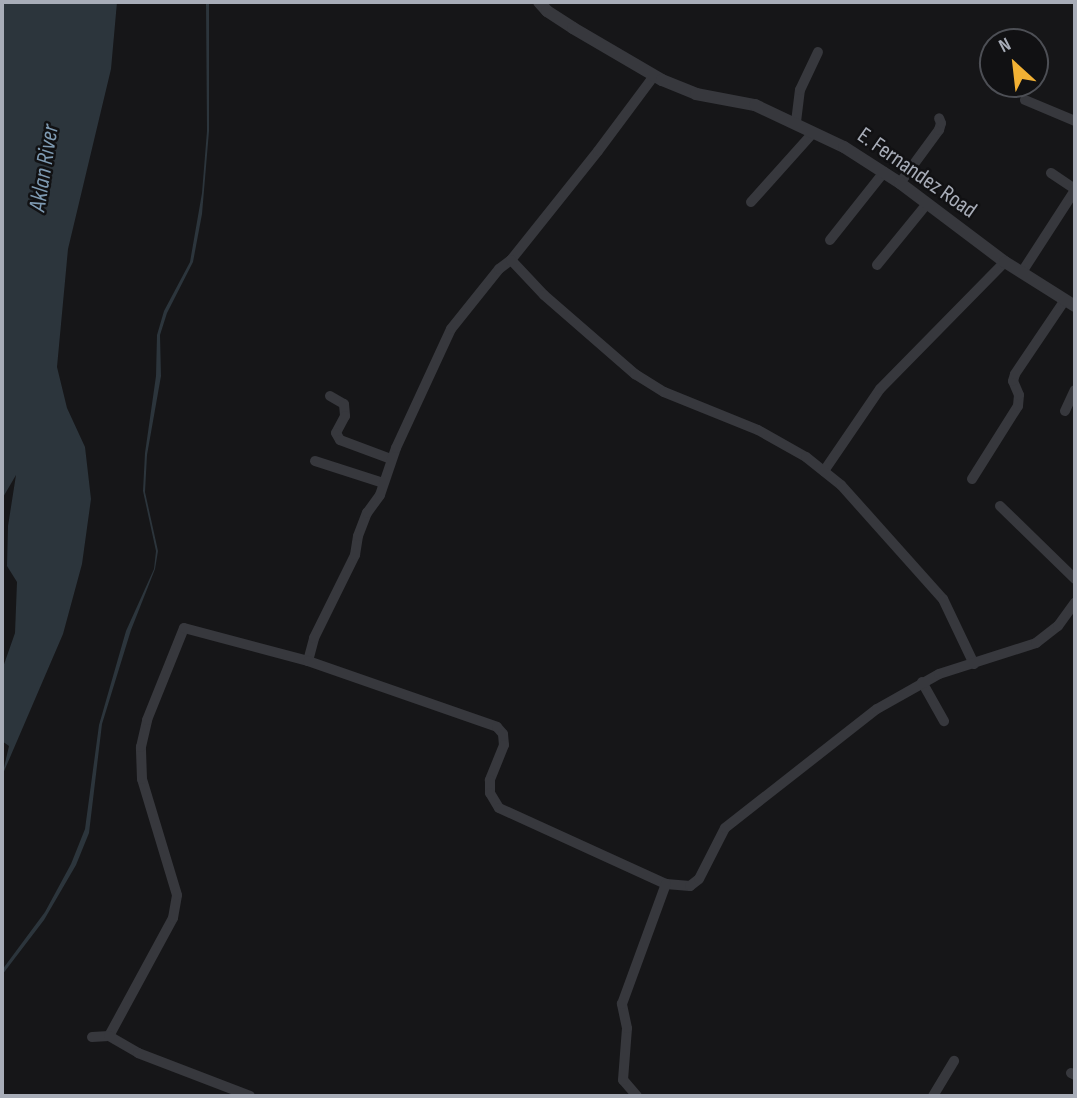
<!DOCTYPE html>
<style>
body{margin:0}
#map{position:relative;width:1077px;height:1098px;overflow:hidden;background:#161618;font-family:"Sofia Sans Condensed",sans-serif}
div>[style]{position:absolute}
.water>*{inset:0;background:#2c353c}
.minor>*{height:10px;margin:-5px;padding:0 5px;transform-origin:5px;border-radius:5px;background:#37383d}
.tertiary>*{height:12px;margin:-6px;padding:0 6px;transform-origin:6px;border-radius:6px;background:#37383d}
span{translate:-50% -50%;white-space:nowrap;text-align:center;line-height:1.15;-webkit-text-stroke:5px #111113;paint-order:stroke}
.street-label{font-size:23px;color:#a8adb8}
.water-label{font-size:24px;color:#7f9bb3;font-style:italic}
.frame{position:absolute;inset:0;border:4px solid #a8adb8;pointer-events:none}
.north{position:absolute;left:979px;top:28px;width:70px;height:70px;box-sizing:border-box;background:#111113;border:2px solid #4d4f55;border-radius:50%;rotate:333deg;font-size:19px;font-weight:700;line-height:28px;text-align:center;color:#a8adb8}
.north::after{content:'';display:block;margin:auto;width:24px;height:32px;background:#f2b134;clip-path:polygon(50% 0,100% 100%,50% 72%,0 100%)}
</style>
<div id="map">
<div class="water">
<div style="clip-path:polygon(2px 2px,117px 2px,111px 69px,68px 249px,57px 367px,67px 408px,85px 447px,91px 499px,82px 564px,63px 634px,2px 776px,9px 746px,2px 741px,2px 670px,15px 633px,17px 582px,7px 566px,8px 526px,16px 475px,2px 499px)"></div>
<div style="clip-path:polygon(206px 2px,209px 2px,209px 131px,202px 214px,193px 262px,167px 313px,160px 335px,161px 376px,147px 455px,145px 492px,158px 551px,155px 569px,131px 630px,102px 724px,89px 833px,76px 865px,44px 920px,2px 975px,2px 970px,45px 912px,71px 864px,85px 829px,99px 725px,126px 631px,154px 569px,156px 551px,143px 491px,145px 453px,156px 376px,157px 335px,164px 311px,190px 262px,202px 193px,207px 131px)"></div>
</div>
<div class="minor">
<div style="left:1025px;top:100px;width:54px;rotate:22.8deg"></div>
<div style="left:796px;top:122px;width:32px;rotate:-83deg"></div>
<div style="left:800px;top:90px;width:42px;rotate:-64.7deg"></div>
<div style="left:1051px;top:173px;width:29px;rotate:34deg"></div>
<div style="left:900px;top:183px;width:66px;rotate:-53.7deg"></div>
<div style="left:939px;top:130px;width:7px;rotate:-74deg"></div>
<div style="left:941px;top:123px;width:5px;rotate:-112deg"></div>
<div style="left:751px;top:202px;width:93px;rotate:-48.1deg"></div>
<div style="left:830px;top:240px;width:87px;rotate:-51.5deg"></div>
<div style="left:511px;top:260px;width:139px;rotate:-51.4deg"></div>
<div style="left:598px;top:151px;width:94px;rotate:-53.3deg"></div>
<div style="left:877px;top:265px;width:77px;rotate:-50.8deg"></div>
<div style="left:1022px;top:272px;width:98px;rotate:-57.1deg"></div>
<div style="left:330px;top:396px;width:16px;rotate:30deg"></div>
<div style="left:344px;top:404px;width:12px;rotate:85deg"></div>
<div style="left:345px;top:416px;width:19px;rotate:118deg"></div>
<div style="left:336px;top:433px;width:8px;rotate:60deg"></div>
<div style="left:340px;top:440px;width:54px;rotate:20.4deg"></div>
<div style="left:1065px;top:411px;width:23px;rotate:-65deg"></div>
<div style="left:315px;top:461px;width:71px;rotate:17.9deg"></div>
<div style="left:824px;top:471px;width:99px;rotate:-55.7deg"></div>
<div style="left:880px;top:389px;width:178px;rotate:-45.5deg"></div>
<div style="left:972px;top:479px;width:86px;rotate:-57.8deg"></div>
<div style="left:1018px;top:406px;width:11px;rotate:-85deg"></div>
<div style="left:1019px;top:395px;width:15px;rotate:-113deg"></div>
<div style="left:1013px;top:381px;width:7px;rotate:-74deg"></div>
<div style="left:1015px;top:374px;width:89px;rotate:-56deg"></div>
<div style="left:1000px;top:506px;width:105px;rotate:44.2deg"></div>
<div style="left:308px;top:661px;width:24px;rotate:-75deg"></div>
<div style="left:314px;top:638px;width:93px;rotate:-63.7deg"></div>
<div style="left:355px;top:555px;width:19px;rotate:-81deg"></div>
<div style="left:358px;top:536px;width:25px;rotate:-69deg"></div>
<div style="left:367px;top:513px;width:22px;rotate:-54deg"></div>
<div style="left:380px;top:495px;width:50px;rotate:-71.2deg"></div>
<div style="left:396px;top:448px;width:131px;rotate:-65.2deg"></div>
<div style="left:451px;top:329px;width:77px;rotate:-51.3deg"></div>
<div style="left:499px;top:269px;width:15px;rotate:-37deg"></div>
<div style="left:511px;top:260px;width:48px;rotate:46.7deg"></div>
<div style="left:544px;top:295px;width:121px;rotate:41deg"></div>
<div style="left:635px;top:374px;width:34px;rotate:32deg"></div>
<div style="left:664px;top:392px;width:101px;rotate:22deg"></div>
<div style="left:758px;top:430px;width:55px;rotate:29.4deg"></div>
<div style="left:806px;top:457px;width:45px;rotate:38.7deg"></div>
<div style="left:841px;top:485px;width:153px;rotate:48.2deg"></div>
<div style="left:943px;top:599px;width:72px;rotate:64.5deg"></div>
<div style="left:922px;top:682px;width:45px;rotate:60.6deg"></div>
<div style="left:109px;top:1036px;width:134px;rotate:-61.5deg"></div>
<div style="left:173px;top:918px;width:23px;rotate:-80deg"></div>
<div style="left:177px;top:895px;width:121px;rotate:-106.8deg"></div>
<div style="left:142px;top:779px;width:32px;rotate:-92deg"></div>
<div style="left:141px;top:747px;width:28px;rotate:-77deg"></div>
<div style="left:147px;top:720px;width:99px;rotate:-68.1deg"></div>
<div style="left:184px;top:628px;width:128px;rotate:14.9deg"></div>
<div style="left:308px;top:661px;width:200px;rotate:19.2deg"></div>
<div style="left:497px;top:727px;width:9px;rotate:49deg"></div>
<div style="left:503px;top:734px;width:11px;rotate:85deg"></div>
<div style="left:504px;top:745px;width:38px;rotate:112deg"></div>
<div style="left:490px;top:780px;width:13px;rotate:90deg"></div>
<div style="left:490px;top:793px;width:17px;rotate:59deg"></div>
<div style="left:499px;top:808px;width:183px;rotate:24.5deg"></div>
<div style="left:666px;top:884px;width:24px;rotate:5deg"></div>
<div style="left:690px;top:886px;width:11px;rotate:-38deg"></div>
<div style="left:699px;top:879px;width:57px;rotate:-63deg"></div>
<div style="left:725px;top:828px;width:193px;rotate:-38.1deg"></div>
<div style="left:877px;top:709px;width:71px;rotate:-29.4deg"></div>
<div style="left:939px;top:674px;width:102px;rotate:-17.7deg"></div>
<div style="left:1036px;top:643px;width:28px;rotate:-38deg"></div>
<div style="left:1058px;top:626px;width:29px;rotate:-54deg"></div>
<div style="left:92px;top:1037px;width:17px;rotate:-3deg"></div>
<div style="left:109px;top:1036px;width:34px;rotate:30deg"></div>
<div style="left:138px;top:1053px;width:120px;rotate:21deg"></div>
<div style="left:1071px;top:1073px;width:4px;rotate:27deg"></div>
<div style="left:637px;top:1096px;width:21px;rotate:-131deg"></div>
<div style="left:623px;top:1080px;width:52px;rotate:-85.6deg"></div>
<div style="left:627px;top:1028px;width:25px;rotate:-102deg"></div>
<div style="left:622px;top:1004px;width:128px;rotate:-69.9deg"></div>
<div style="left:933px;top:1096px;width:41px;rotate:-59deg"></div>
</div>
<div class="tertiary">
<div style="left:539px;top:2px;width:12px;rotate:48deg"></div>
<div style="left:547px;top:11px;width:31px;rotate:33deg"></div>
<div style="left:573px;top:28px;width:103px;rotate:30.3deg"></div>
<div style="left:662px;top:80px;width:37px;rotate:22deg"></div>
<div style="left:696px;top:94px;width:60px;rotate:10.6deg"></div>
<div style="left:755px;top:105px;width:98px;rotate:25.3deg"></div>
<div style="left:844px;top:147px;width:67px;rotate:32.7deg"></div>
<div style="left:900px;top:183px;width:131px;rotate:37deg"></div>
<div style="left:1005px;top:262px;width:83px;rotate:32.2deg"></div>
</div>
<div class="street-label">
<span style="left:917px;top:173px;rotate:35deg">E. Fernandez Road</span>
</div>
<div class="water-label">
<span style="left:44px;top:168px;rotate:-81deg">Aklan River</span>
</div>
<div class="frame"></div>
<div class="north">N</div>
</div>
